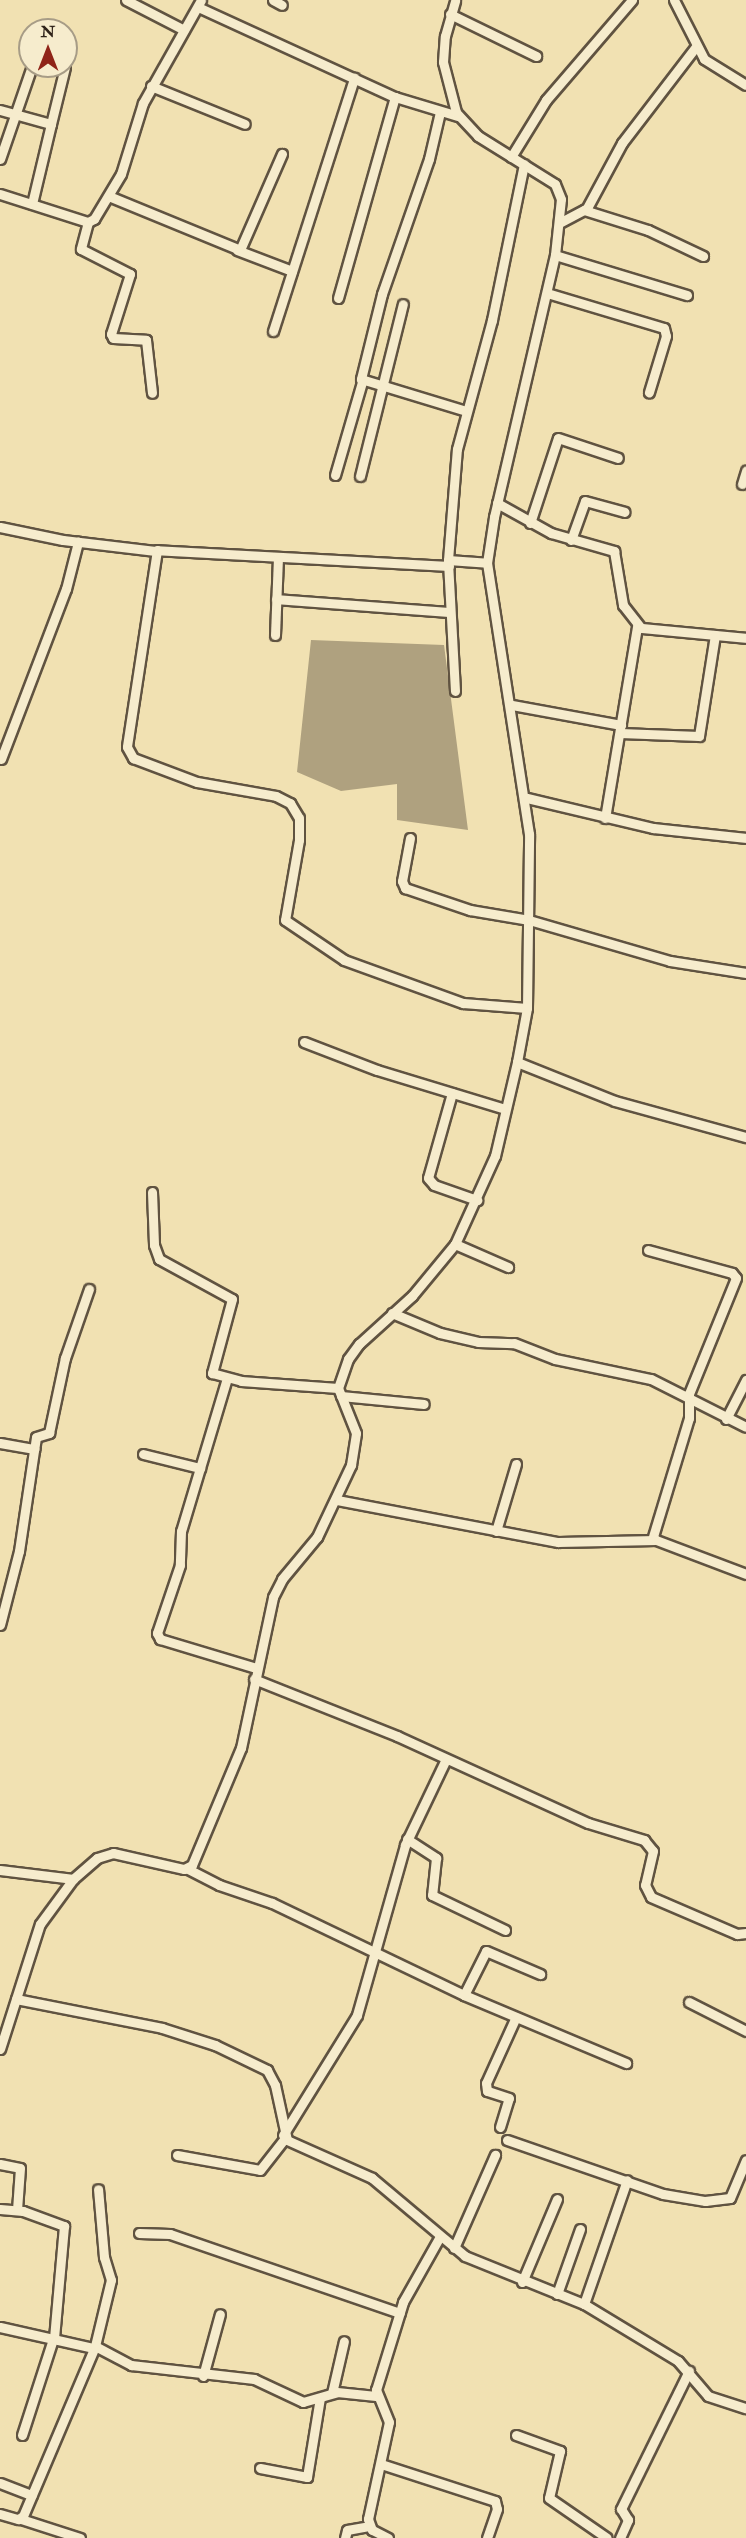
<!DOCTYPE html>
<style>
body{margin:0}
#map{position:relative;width:746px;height:2538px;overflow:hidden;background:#f1e1b2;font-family:"IM FELL Double Pica",serif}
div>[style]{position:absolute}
.water>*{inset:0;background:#afa17f}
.roads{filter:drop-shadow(2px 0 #605341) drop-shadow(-2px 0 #605341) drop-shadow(0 2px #605341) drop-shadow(0 -2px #605341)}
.street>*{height:9px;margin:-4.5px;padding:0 4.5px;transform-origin:4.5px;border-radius:4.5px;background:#f6eccd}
span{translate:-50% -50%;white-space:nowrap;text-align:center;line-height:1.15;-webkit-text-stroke:4.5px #f6eccd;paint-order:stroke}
.north{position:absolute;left:18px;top:18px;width:60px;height:60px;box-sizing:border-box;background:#f6eccd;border:2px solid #a79c86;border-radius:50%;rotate:0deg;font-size:16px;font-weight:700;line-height:24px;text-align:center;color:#30241b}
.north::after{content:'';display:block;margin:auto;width:21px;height:27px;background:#8f2418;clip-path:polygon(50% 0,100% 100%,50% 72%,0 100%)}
</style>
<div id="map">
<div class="water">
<div style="clip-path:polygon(311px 640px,444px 645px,468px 830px,397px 820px,397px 784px,341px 791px,297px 772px)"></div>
</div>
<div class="roads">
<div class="street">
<div style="left:126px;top:0;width:65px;rotate:27.3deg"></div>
<div style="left:273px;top:0;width:10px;rotate:29deg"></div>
<div style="left:674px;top:0;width:66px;rotate:63deg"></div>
<div style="left:704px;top:59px;width:49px;rotate:31.8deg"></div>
<div style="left:198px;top:7px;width:217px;rotate:24.6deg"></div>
<div style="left:395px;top:97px;width:66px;rotate:16.8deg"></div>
<div style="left:450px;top:14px;width:96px;rotate:26deg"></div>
<div style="left:151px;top:86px;width:101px;rotate:22deg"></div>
<div style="left:0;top:110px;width:53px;rotate:15.4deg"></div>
<div style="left:51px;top:124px;width:82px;rotate:103.4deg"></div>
<div style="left:440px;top:112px;width:48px;rotate:103.2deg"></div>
<div style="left:429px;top:159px;width:143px;rotate:109.2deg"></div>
<div style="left:382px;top:294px;width:88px;rotate:103.9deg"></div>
<div style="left:361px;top:379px;width:110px;rotate:16.9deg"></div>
<div style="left:51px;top:124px;width:59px;rotate:-76.2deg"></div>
<div style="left:511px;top:157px;width:67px;rotate:-58.4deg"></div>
<div style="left:546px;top:100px;width:132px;rotate:-49.3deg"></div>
<div style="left:0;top:159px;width:98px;rotate:-71deg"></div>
<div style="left:0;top:194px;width:92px;rotate:17.7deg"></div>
<div style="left:88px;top:222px;width:7px;rotate:-27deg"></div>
<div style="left:94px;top:219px;width:52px;rotate:-59deg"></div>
<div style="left:121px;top:174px;width:74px;rotate:-72.8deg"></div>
<div style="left:143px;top:103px;width:118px;rotate:-60.6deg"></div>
<div style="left:111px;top:197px;width:139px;rotate:22.3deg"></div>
<div style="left:240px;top:250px;width:105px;rotate:-66.4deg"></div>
<div style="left:584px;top:210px;width:67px;rotate:17.4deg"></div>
<div style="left:648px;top:230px;width:61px;rotate:25.3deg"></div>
<div style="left:88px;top:222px;width:28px;rotate:105deg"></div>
<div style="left:81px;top:249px;width:55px;rotate:27deg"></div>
<div style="left:130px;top:274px;width:63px;rotate:107.6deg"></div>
<div style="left:111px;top:334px;width:4px;rotate:63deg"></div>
<div style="left:113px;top:338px;width:33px;rotate:3deg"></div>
<div style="left:146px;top:340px;width:53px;rotate:83.5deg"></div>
<div style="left:561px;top:222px;width:30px;rotate:-28deg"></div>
<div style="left:587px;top:208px;width:74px;rotate:-61.7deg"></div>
<div style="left:622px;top:143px;width:120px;rotate:-52.5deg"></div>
<div style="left:237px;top:250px;width:59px;rotate:20.9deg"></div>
<div style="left:555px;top:255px;width:138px;rotate:16.9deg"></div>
<div style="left:547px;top:293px;width:122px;rotate:16.7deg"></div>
<div style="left:664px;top:328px;width:8px;rotate:76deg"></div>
<div style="left:666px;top:336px;width:59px;rotate:106.9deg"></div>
<div style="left:338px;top:298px;width:209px;rotate:-74.2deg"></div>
<div style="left:273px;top:331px;width:266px;rotate:-72.2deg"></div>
<div style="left:335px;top:475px;width:97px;rotate:-73.8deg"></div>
<div style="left:360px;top:476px;width:177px;rotate:-76deg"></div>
<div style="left:742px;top:484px;width:14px;rotate:-73deg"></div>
<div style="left:497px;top:503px;width:62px;rotate:29.1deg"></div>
<div style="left:551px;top:533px;width:66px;rotate:15.9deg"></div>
<div style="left:614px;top:551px;width:55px;rotate:80.5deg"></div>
<div style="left:623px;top:605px;width:29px;rotate:52deg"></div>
<div style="left:641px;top:628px;width:105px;rotate:5.4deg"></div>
<div style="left:530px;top:523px;width:89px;rotate:-71.8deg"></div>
<div style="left:558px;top:438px;width:63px;rotate:18.4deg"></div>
<div style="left:0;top:527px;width:64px;rotate:11.7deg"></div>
<div style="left:63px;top:540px;width:93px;rotate:6.8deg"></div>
<div style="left:571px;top:540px;width:41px;rotate:-70.3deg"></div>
<div style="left:585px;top:501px;width:41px;rotate:15.4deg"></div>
<div style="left:448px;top:560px;width:39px;rotate:4deg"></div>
<div style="left:449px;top:566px;width:292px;rotate:-176.9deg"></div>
<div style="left:157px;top:550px;width:199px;rotate:98.7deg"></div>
<div style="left:127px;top:747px;width:13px;rotate:61deg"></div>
<div style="left:133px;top:758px;width:68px;rotate:20.6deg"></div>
<div style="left:197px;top:782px;width:80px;rotate:10deg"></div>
<div style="left:276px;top:796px;width:16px;rotate:27deg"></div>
<div style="left:290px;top:803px;width:17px;rotate:59deg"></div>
<div style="left:299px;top:818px;width:22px;rotate:90deg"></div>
<div style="left:299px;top:840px;width:81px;rotate:99.9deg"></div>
<div style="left:285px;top:920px;width:71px;rotate:34.1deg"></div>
<div style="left:344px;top:960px;width:127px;rotate:19.9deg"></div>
<div style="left:463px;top:1003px;width:64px;rotate:4.5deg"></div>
<div style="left:276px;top:599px;width:172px;rotate:4.3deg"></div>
<div style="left:275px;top:635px;width:78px;rotate:-87.8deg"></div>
<div style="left:455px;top:691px;width:131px;rotate:-93.1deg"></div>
<div style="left:448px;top:560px;width:111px;rotate:-85.4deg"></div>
<div style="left:457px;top:449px;width:134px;rotate:-74.8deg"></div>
<div style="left:492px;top:320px;width:159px;rotate:-78.4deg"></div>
<div style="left:512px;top:705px;width:111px;rotate:10.4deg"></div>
<div style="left:620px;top:733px;width:79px;rotate:2.2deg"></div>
<div style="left:699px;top:736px;width:102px;rotate:-81deg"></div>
<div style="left:1px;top:759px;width:182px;rotate:-69.1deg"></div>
<div style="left:66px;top:589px;width:49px;rotate:-75.7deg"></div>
<div style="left:527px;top:798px;width:130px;rotate:13.4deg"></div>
<div style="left:653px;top:828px;width:94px;rotate:6.1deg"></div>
<div style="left:605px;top:818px;width:195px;rotate:-80.5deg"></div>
<div style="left:410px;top:838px;width:44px;rotate:100.5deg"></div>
<div style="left:402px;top:881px;width:8px;rotate:67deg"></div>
<div style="left:405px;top:888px;width:69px;rotate:18.7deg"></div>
<div style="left:470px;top:910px;width:60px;rotate:9.6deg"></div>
<div style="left:529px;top:920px;width:147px;rotate:16.2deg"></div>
<div style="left:670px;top:961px;width:77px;rotate:9deg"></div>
<div style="left:304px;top:1042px;width:78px;rotate:21deg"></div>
<div style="left:377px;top:1070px;width:134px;rotate:16.9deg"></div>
<div style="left:517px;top:1062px;width:105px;rotate:21.7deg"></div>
<div style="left:615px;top:1101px;width:136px;rotate:15.4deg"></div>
<div style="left:452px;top:1093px;width:88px;rotate:105.8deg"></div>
<div style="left:428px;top:1178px;width:9px;rotate:49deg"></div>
<div style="left:434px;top:1185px;width:46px;rotate:19.2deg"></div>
<div style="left:152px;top:1192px;width:53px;rotate:87.8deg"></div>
<div style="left:154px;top:1245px;width:15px;rotate:70deg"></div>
<div style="left:159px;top:1259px;width:83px;rotate:28.7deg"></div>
<div style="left:232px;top:1299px;width:77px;rotate:105.1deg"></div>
<div style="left:212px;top:1373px;width:30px;rotate:15deg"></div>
<div style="left:241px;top:1381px;width:97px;rotate:4.1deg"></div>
<div style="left:455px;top:1244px;width:58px;rotate:23.5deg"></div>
<div style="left:648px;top:1250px;width:87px;rotate:15.3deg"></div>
<div style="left:732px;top:1273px;width:6px;rotate:51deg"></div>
<div style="left:736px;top:1278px;width:125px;rotate:112.1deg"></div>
<div style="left:689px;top:1394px;width:24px;rotate:90deg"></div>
<div style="left:689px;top:1418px;width:127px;rotate:106.9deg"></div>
<div style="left:392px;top:1313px;width:52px;rotate:22.6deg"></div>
<div style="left:440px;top:1333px;width:39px;rotate:13deg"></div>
<div style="left:478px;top:1342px;width:36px;rotate:2deg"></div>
<div style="left:514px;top:1343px;width:44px;rotate:21.3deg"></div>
<div style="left:555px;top:1359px;width:98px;rotate:11.8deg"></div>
<div style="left:651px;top:1379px;width:106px;rotate:26.8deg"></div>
<div style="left:227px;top:1378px;width:160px;rotate:106.7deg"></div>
<div style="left:181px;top:1531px;width:34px;rotate:92deg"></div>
<div style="left:180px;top:1565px;width:72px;rotate:108.7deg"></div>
<div style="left:157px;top:1633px;width:7px;rotate:63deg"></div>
<div style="left:160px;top:1639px;width:100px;rotate:16.8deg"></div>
<div style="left:341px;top:1396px;width:83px;rotate:5.5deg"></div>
<div style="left:726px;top:1419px;width:44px;rotate:-62.9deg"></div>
<div style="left:0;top:1443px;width:35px;rotate:10deg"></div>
<div style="left:143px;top:1454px;width:59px;rotate:13.8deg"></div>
<div style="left:337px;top:1500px;width:225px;rotate:10.8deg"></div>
<div style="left:558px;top:1542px;width:98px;rotate:-1.2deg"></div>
<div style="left:656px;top:1540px;width:96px;rotate:20.7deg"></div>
<div style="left:496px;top:1531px;width:70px;rotate:-73.4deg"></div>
<div style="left:0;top:1625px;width:76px;rotate:-75.6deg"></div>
<div style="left:19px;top:1551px;width:115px;rotate:-81.5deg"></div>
<div style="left:36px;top:1437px;width:14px;rotate:-17deg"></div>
<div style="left:49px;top:1433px;width:77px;rotate:-78deg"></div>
<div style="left:65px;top:1358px;width:73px;rotate:-70.8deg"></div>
<div style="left:254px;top:1679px;width:154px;rotate:21.7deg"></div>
<div style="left:397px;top:1736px;width:210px;rotate:24.5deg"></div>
<div style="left:588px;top:1823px;width:59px;rotate:16.9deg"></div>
<div style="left:644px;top:1840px;width:14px;rotate:51deg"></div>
<div style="left:653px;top:1851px;width:35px;rotate:103deg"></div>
<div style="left:645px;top:1885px;width:13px;rotate:63deg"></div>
<div style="left:651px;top:1897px;width:94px;rotate:23.3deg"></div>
<div style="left:737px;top:1934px;width:9px;rotate:-6deg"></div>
<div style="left:407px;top:1839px;width:35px;rotate:33deg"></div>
<div style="left:436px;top:1858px;width:37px;rotate:96deg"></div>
<div style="left:432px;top:1895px;width:81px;rotate:25.6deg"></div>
<div style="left:188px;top:1869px;width:35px;rotate:27deg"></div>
<div style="left:219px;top:1885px;width:56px;rotate:18.8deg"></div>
<div style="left:272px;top:1903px;width:213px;rotate:25.6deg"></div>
<div style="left:464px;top:1995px;width:176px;rotate:22.8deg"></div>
<div style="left:0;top:1870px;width:74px;rotate:7deg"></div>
<div style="left:464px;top:1995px;width:49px;rotate:-63.4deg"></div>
<div style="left:486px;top:1951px;width:59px;rotate:23.1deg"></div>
<div style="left:16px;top:1999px;width:149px;rotate:11.2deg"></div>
<div style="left:162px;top:2028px;width:56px;rotate:17.8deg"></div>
<div style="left:215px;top:2045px;width:58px;rotate:25.7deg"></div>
<div style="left:267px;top:2070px;width:17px;rotate:62deg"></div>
<div style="left:275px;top:2085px;width:56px;rotate:77.7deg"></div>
<div style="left:287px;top:2140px;width:93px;rotate:24.1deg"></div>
<div style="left:372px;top:2178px;width:121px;rotate:40deg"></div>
<div style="left:465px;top:2256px;width:128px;rotate:22deg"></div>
<div style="left:584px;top:2304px;width:110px;rotate:31.2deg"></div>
<div style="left:678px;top:2361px;width:46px;rotate:49.4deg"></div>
<div style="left:708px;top:2396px;width:40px;rotate:18deg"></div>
<div style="left:689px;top:2002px;width:64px;rotate:27deg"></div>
<div style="left:0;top:2049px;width:131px;rotate:-72.3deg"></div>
<div style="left:40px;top:1924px;width:56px;rotate:-53.7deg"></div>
<div style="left:73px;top:1879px;width:32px;rotate:-41deg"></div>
<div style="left:97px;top:1858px;width:17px;rotate:-17deg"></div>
<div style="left:113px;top:1853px;width:73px;rotate:12.7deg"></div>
<div style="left:184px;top:1869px;width:9px;rotate:-27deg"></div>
<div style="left:192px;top:1865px;width:127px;rotate:-67.3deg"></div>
<div style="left:241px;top:1748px;width:154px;rotate:-78deg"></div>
<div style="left:273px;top:1597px;width:20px;rotate:-63deg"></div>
<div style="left:282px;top:1579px;width:55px;rotate:-50.2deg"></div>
<div style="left:317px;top:1537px;width:80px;rotate:-64.7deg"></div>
<div style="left:351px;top:1465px;width:32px;rotate:-81deg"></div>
<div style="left:356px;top:1433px;width:48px;rotate:-111.8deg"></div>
<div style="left:338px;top:1388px;width:31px;rotate:-71deg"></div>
<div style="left:348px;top:1359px;width:19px;rotate:-54deg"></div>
<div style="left:359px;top:1344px;width:72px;rotate:-42.2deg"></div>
<div style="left:412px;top:1296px;width:67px;rotate:-50.4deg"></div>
<div style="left:455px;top:1244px;width:97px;rotate:-65.6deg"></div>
<div style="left:495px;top:1156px;width:97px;rotate:-76.8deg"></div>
<div style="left:517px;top:1062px;width:55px;rotate:-79.5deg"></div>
<div style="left:527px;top:1008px;width:174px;rotate:-89.3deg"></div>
<div style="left:529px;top:834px;width:274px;rotate:-98.8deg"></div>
<div style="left:487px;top:563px;width:47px;rotate:-81.3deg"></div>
<div style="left:494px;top:517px;width:269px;rotate:-76.9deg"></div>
<div style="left:555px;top:255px;width:56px;rotate:-83.9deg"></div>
<div style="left:561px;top:199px;width:16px;rotate:-112deg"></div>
<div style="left:555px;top:184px;width:91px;rotate:-148.1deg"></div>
<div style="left:478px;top:136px;width:33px;rotate:-133deg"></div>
<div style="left:456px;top:112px;width:52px;rotate:-104.6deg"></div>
<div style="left:443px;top:62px;width:26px;rotate:-86deg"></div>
<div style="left:445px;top:36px;width:37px;rotate:-74deg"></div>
<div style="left:500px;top:2127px;width:30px;rotate:-73deg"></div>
<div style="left:509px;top:2098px;width:23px;rotate:-162deg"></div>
<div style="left:487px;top:2091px;width:8px;rotate:-97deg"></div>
<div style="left:486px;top:2083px;width:72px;rotate:-65.6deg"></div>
<div style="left:283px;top:2135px;width:141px;rotate:-58.3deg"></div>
<div style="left:357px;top:2015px;width:177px;rotate:-74.2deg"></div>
<div style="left:405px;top:1845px;width:95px;rotate:-64.5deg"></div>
<div style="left:507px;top:2140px;width:165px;rotate:19.1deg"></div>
<div style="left:663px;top:2194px;width:43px;rotate:9.5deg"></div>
<div style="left:705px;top:2201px;width:25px;rotate:-7deg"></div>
<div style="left:730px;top:2198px;width:41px;rotate:-67.2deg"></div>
<div style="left:177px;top:2155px;width:84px;rotate:10.2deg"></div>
<div style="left:260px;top:2170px;width:41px;rotate:-52deg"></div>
<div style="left:0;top:2164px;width:20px;rotate:11deg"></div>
<div style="left:20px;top:2168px;width:42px;rotate:94.1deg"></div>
<div style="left:0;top:2209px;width:23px;rotate:5deg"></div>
<div style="left:23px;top:2211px;width:44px;rotate:20.1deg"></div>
<div style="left:64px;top:2226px;width:113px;rotate:95.1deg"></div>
<div style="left:139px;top:2233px;width:31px;rotate:2deg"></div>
<div style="left:170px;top:2234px;width:243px;rotate:19deg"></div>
<div style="left:454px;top:2248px;width:102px;rotate:-66.2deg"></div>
<div style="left:522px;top:2282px;width:90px;rotate:-67.1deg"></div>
<div style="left:557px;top:2294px;width:69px;rotate:-70.5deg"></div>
<div style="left:584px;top:2304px;width:131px;rotate:-70.9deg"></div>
<div style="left:0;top:2327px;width:95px;rotate:12.7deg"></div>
<div style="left:95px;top:2346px;width:68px;rotate:-76.4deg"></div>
<div style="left:111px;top:2280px;width:24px;rotate:-107deg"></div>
<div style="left:104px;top:2257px;width:68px;rotate:-95deg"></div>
<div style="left:203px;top:2376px;width:64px;rotate:-74.7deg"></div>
<div style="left:332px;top:2393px;width:53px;rotate:-77deg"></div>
<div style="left:22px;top:2435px;width:101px;rotate:-72.1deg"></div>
<div style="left:516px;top:2435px;width:47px;rotate:20deg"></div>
<div style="left:560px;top:2451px;width:48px;rotate:103.2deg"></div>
<div style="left:549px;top:2498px;width:70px;rotate:34.6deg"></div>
<div style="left:381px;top:2464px;width:120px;rotate:18deg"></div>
<div style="left:495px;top:2501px;width:8px;rotate:76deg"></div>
<div style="left:497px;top:2509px;width:31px;rotate:109deg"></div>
<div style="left:260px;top:2468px;width:48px;rotate:10.8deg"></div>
<div style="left:307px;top:2477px;width:80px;rotate:-80.7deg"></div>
<div style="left:0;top:2483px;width:34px;rotate:21deg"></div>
<div style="left:0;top:2514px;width:19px;rotate:16deg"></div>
<div style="left:18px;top:2519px;width:6px;rotate:-31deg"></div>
<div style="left:23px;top:2516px;width:185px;rotate:-67deg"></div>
<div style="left:95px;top:2346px;width:41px;rotate:27.8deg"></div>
<div style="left:131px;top:2365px;width:124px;rotate:6.5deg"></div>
<div style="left:254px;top:2379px;width:54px;rotate:25.1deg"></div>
<div style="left:303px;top:2402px;width:35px;rotate:-16deg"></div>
<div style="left:337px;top:2392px;width:39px;rotate:6deg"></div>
<div style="left:21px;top:2519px;width:62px;rotate:17.9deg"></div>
<div style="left:345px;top:2538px;width:8px;rotate:-76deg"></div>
<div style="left:347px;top:2530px;width:22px;rotate:-10deg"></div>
<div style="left:388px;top:2538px;width:18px;rotate:-153deg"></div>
<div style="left:372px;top:2530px;width:12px;rotate:-110deg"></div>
<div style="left:368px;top:2519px;width:99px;rotate:-77.8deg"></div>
<div style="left:389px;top:2422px;width:35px;rotate:-112deg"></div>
<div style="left:376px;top:2390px;width:92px;rotate:-72.9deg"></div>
<div style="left:403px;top:2302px;width:73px;rotate:-60.6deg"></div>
<div style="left:620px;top:2538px;width:20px;rotate:-66deg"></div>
<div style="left:628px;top:2520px;width:13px;rotate:-122deg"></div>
<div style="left:621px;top:2509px;width:154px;rotate:-63.8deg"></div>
</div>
</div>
<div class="north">N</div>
</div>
